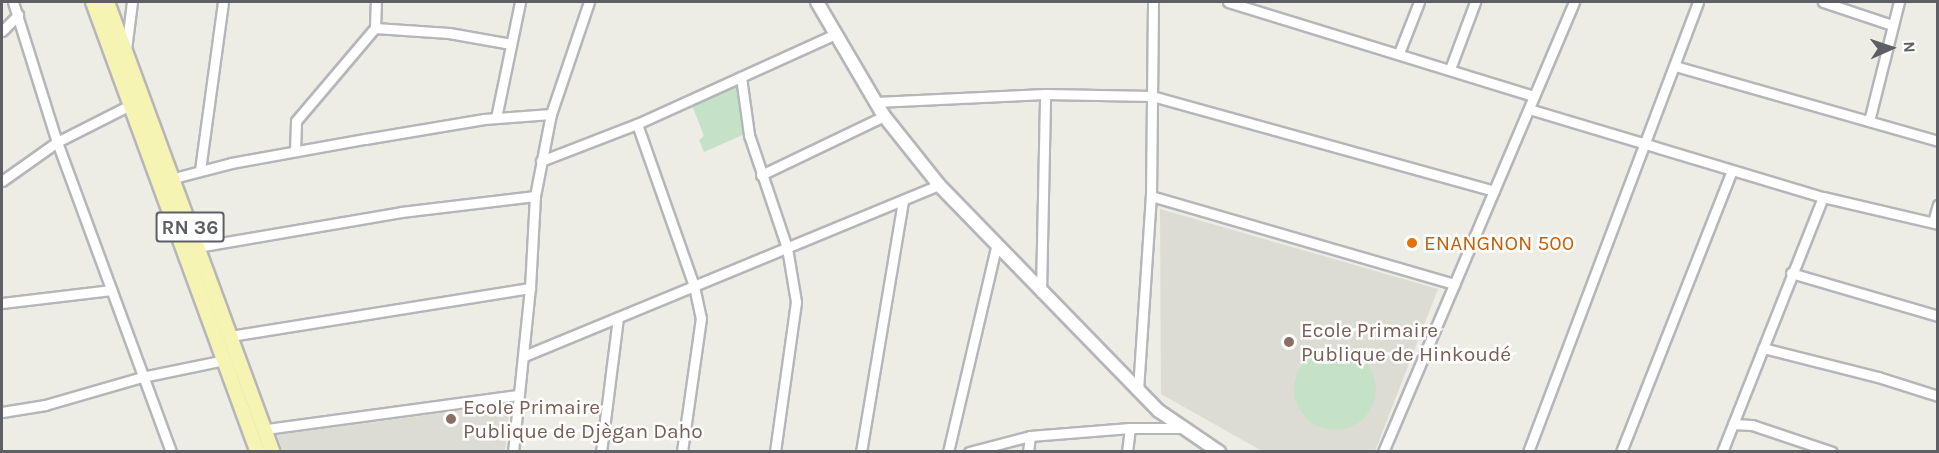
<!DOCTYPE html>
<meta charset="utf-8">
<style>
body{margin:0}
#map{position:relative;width:1939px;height:453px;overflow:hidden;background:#edede5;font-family:Karla,sans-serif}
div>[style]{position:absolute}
.education>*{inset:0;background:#dddcd4}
.green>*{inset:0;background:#c5e2c9}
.round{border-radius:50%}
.roads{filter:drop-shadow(2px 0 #b5b6ba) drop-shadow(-2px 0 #b5b6ba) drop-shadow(0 2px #b5b6ba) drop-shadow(0 -2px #b5b6ba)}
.street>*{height:9px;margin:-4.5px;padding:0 4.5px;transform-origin:4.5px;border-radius:4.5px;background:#fff}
.secondary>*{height:12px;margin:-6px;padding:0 6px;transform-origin:6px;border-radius:6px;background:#fff}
.primary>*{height:14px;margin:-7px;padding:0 7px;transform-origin:7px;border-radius:7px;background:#f5f4b3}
.dots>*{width:16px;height:16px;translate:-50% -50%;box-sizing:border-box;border:3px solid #fff;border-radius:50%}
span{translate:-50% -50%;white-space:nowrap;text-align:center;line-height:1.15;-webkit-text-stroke:5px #fff;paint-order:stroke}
.shield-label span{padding:2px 4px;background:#fff;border:2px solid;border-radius:4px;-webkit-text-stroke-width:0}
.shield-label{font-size:20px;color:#5d5f64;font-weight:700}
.food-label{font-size:21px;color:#c56008}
.left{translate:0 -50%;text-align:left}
.education-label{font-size:21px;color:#785e54}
.frame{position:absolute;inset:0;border:3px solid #5d5f64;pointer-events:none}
.north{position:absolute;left:1861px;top:18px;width:60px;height:60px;-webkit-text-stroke:4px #fff;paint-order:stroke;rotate:87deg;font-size:16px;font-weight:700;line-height:24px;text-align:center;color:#5d5f64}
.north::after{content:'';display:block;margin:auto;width:21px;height:27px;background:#5d5f64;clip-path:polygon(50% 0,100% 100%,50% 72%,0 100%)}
</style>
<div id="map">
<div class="education">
<div style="clip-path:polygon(1160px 209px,1438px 289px,1375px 451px,1262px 451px,1161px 394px)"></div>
<div style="clip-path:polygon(510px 404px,505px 451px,283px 451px,277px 435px)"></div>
</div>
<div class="green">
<div style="clip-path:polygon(742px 84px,747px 133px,704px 152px,699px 140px,704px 136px,690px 100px)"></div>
<div class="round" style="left:1294px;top:348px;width:82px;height:82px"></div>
</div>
<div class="roads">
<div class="street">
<div style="left:13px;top:2px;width:147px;rotate:72.6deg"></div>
<div style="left:57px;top:142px;width:330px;rotate:69.8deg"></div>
<div style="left:1228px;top:2px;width:320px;rotate:17.1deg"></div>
<div style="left:1823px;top:2px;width:73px;rotate:18.4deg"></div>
<div style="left:375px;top:28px;width:74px;rotate:3.9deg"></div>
<div style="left:449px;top:33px;width:63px;rotate:10.1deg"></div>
<div style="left:2px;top:31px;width:23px;rotate:-45deg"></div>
<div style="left:126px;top:50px;width:48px;rotate:-82.9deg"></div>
<div style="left:1399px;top:53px;width:55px;rotate:-68.6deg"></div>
<div style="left:1675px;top:66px;width:273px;rotate:15.9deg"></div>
<div style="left:1450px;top:69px;width:72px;rotate:-69.5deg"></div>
<div style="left:741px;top:77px;width:59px;rotate:82.1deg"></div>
<div style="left:749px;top:135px;width:119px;rotate:71.4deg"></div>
<div style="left:787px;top:248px;width:55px;rotate:80.5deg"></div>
<div style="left:796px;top:302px;width:151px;rotate:98deg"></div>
<div style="left:876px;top:102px;width:169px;rotate:-2.7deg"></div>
<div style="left:1045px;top:94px;width:107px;rotate:1.1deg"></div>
<div style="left:1152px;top:96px;width:355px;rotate:15.5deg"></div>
<div style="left:1529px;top:109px;width:307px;rotate:16.7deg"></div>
<div style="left:1823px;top:197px;width:118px;rotate:13.2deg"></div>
<div style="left:496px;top:118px;width:118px;rotate:-78.3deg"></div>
<div style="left:1869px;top:121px;width:123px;rotate:-75.9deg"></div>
<div style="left:637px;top:124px;width:172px;rotate:70.6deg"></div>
<div style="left:694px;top:286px;width:33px;rotate:78deg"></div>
<div style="left:701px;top:318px;width:135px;rotate:98.1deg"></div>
<div style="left:295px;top:151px;width:30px;rotate:-88deg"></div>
<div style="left:296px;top:121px;width:122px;rotate:-49.7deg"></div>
<div style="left:375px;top:28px;width:26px;rotate:-88deg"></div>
<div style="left:541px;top:161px;width:103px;rotate:-21.1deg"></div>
<div style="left:637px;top:124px;width:217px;rotate:-24.4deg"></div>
<div style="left:200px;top:170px;width:170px;rotate:-82.2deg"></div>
<div style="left:761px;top:175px;width:136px;rotate:-25.6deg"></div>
<div style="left:174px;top:178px;width:59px;rotate:-14.7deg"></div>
<div style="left:231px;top:163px;width:136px;rotate:-10.2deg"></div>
<div style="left:365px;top:139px;width:121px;rotate:-9.5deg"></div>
<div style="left:484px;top:119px;width:67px;rotate:-4.3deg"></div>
<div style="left:2px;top:181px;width:67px;rotate:-35.3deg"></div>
<div style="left:57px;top:142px;width:82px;rotate:-26.9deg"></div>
<div style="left:1151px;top:196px;width:316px;rotate:16.2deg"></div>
<div style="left:1933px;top:222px;width:18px;rotate:-74deg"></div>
<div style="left:197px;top:247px;width:207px;rotate:-9.7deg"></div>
<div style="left:401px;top:212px;width:135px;rotate:-6.8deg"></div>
<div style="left:1791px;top:273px;width:153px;rotate:16.3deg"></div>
<div style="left:1041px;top:292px;width:198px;rotate:-88.8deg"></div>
<div style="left:2px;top:303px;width:110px;rotate:-6.8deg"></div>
<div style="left:230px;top:336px;width:304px;rotate:-9.1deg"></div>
<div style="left:1763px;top:348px;width:119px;rotate:14.2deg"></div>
<div style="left:1878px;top:377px;width:63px;rotate:17.6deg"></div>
<div style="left:524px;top:356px;width:449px;rotate:-22.4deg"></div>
<div style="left:1138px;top:390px;width:194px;rotate:-86.2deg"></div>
<div style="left:1151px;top:196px;width:194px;rotate:-89.4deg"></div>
<div style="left:2px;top:412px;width:44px;rotate:-9.2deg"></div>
<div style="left:45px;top:405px;width:101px;rotate:-16.1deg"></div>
<div style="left:142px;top:377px;width:85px;rotate:-11.6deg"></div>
<div style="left:1733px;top:424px;width:19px;rotate:3deg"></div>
<div style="left:1752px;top:425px;width:84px;rotate:18.6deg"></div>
<div style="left:266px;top:429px;width:255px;rotate:-7.7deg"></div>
<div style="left:513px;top:452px;width:165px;rotate:-84.1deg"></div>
<div style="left:530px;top:288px;width:92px;rotate:-86.9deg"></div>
<div style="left:535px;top:196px;width:84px;rotate:-79deg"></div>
<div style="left:551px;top:114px;width:118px;rotate:-71.3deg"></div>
<div style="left:601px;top:452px;width:135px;rotate:-82.8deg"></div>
<div style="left:861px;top:452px;width:255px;rotate:-80.5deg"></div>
<div style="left:948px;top:452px;width:210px;rotate:-76.8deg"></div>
<div style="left:969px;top:452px;width:63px;rotate:-14.7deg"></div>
<div style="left:1030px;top:436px;width:100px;rotate:-4.6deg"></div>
<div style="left:1130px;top:428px;width:49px"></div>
<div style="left:1028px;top:452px;width:16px;rotate:-83deg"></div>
<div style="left:1127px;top:452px;width:24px;rotate:-83deg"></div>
<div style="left:1383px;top:452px;width:489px;rotate:-67deg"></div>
<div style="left:1528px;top:452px;width:481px;rotate:-69.3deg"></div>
<div style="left:1621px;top:452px;width:303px;rotate:-68.5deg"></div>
<div style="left:1722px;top:452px;width:274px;rotate:-68.4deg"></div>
</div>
<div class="secondary">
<div style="left:817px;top:2px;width:132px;rotate:59.6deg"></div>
<div style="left:884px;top:116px;width:88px;rotate:51.4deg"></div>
<div style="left:939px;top:185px;width:315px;rotate:45.8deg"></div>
<div style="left:1159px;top:411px;width:73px;rotate:34.3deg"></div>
</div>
<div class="primary">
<div style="left:93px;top:2px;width:479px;rotate:69.9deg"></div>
<div style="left:107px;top:2px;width:480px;rotate:69.8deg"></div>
</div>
</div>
<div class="dots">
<div style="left:1412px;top:243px;background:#e8710a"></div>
<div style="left:1289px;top:342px;background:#8d6e63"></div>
<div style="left:451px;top:419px;background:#8d6e63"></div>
</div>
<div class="shield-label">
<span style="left:190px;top:227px">RN 36</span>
</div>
<div class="food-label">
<span class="left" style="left:1424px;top:243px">ENANGNON 500</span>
</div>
<div class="education-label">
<span class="left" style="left:1301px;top:342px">Ecole Primaire<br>Publique de Hinkoudé</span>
<span class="left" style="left:463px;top:419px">Ecole Primaire<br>Publique de Djègan Daho</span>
</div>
<div class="frame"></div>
<div class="north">N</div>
</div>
